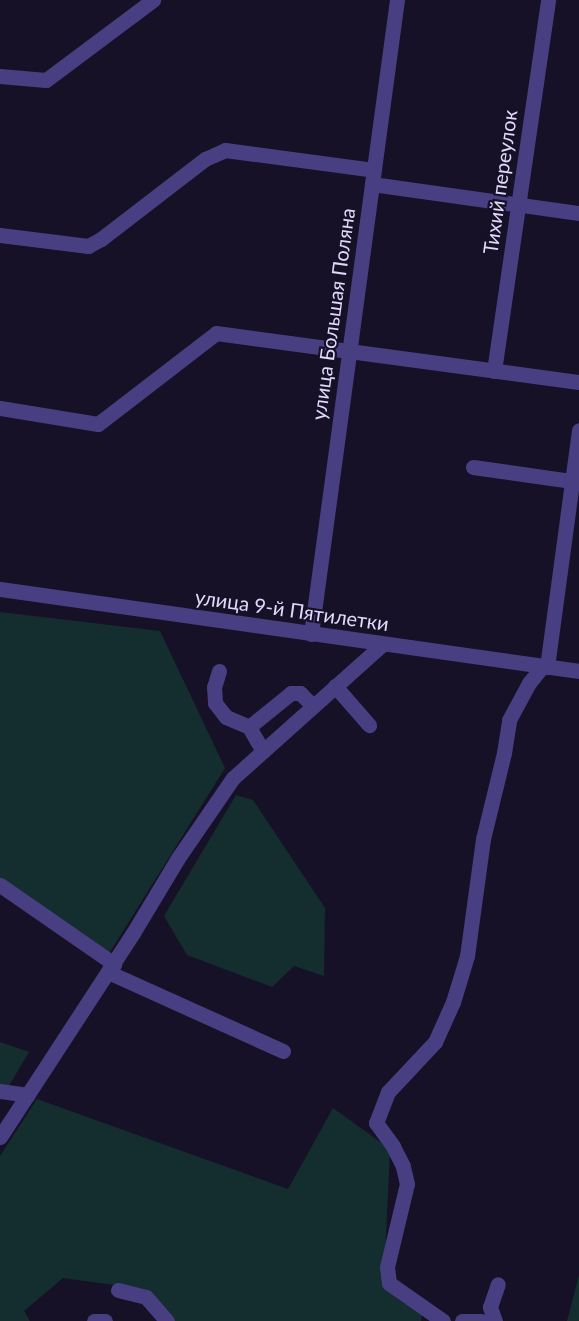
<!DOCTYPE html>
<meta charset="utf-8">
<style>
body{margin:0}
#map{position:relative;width:579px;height:1321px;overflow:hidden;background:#161126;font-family:Lato,sans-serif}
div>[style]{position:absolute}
.green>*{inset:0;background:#142e30}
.minor>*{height:15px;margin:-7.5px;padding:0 7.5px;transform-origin:7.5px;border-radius:7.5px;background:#483f82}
span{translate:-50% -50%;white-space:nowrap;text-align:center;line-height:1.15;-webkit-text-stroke:4.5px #161126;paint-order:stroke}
.street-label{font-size:20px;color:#e0d9fc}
</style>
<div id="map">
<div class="green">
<div style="clip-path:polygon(0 612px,160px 631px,225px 768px,105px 960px,0 883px)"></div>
<div style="clip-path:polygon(236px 795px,253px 800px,325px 908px,324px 976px,294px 966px,272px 987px,187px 955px,164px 916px)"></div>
<div style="clip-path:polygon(0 1042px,29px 1052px,0 1101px)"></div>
<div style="clip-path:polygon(37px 1099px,288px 1189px,333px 1108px,390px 1149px,384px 1279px,423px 1311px,421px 1321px,175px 1321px,143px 1289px,63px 1278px,24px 1311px,30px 1321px,0 1321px,0 1156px)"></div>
<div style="clip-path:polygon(579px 1275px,579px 1321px,567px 1321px)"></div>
</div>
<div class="minor">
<div style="left:0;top:76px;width:46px;rotate:5deg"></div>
<div style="left:46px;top:80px;width:134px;rotate:-36.8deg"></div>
<div style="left:372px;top:184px;width:209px;rotate:8deg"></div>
<div style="left:0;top:235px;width:89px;rotate:7.1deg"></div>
<div style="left:88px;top:246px;width:15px;rotate:-28deg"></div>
<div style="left:101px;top:239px;width:131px;rotate:-37.6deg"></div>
<div style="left:205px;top:159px;width:22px;rotate:-24deg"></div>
<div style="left:225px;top:150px;width:150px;rotate:7.6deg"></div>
<div style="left:494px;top:371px;width:375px;rotate:-81.7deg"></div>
<div style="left:0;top:408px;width:99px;rotate:9.3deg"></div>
<div style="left:98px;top:424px;width:149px;rotate:-37.6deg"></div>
<div style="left:216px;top:333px;width:366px;rotate:7.7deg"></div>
<div style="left:473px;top:467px;width:107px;rotate:8.1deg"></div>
<div style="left:0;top:589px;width:585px;rotate:8.06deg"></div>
<div style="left:311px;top:634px;width:640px;rotate:-82.28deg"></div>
<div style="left:547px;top:667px;width:239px;rotate:-82.3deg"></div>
<div style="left:219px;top:671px;width:17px;rotate:107deg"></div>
<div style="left:214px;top:687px;width:16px;rotate:86deg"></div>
<div style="left:215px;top:703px;width:18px;rotate:52deg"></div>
<div style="left:226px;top:717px;width:25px;rotate:23deg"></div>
<div style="left:249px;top:727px;width:28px;rotate:60deg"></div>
<div style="left:335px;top:686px;width:52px;rotate:48.9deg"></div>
<div style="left:249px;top:727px;width:54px;rotate:-39deg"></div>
<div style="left:291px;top:693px;width:9px"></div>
<div style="left:300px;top:693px;width:17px;rotate:45deg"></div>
<div style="left:0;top:885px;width:139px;rotate:34.7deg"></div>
<div style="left:108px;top:972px;width:192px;rotate:24.3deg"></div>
<div style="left:0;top:1091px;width:28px;rotate:8deg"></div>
<div style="left:0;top:1137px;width:244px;rotate:-56.9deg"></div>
<div style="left:133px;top:933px;width:87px;rotate:-59deg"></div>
<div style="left:178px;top:858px;width:97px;rotate:-55.5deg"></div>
<div style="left:233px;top:778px;width:201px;rotate:-41.8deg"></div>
<div style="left:118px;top:1290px;width:29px;rotate:14deg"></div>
<div style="left:146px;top:1297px;width:32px;rotate:49deg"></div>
<div style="left:94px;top:1321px;width:11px"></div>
<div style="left:443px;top:1321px;width:66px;rotate:-144.9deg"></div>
<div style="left:389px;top:1283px;width:16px;rotate:-97deg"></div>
<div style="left:387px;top:1267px;width:85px;rotate:-76.5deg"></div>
<div style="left:407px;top:1184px;width:18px;rotate:-103deg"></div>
<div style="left:403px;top:1166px;width:22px;rotate:-117deg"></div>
<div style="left:393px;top:1146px;width:29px;rotate:-126deg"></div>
<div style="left:376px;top:1123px;width:33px;rotate:-69deg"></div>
<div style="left:388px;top:1092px;width:69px;rotate:-46.8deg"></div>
<div style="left:435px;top:1042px;width:44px;rotate:-65.8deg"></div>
<div style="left:453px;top:1002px;width:48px;rotate:-73.1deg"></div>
<div style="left:467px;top:956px;width:118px;rotate:-82.2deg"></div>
<div style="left:483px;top:839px;width:89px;rotate:-76.3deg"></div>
<div style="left:504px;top:753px;width:33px;rotate:-81deg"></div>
<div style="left:509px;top:720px;width:42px;rotate:-61.6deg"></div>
<div style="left:529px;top:683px;width:22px;rotate:-51deg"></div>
<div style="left:462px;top:1321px;width:19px"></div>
<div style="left:495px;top:1321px;width:15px;rotate:-110deg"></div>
<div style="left:490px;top:1307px;width:24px;rotate:-71deg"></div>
</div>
<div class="street-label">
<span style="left:500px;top:182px;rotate:-82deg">Тихий переулок</span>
<span style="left:333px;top:314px;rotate:-82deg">улица Большая Поляна</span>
<span style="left:292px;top:610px;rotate:8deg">улица 9-й Пятилетки</span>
</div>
</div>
